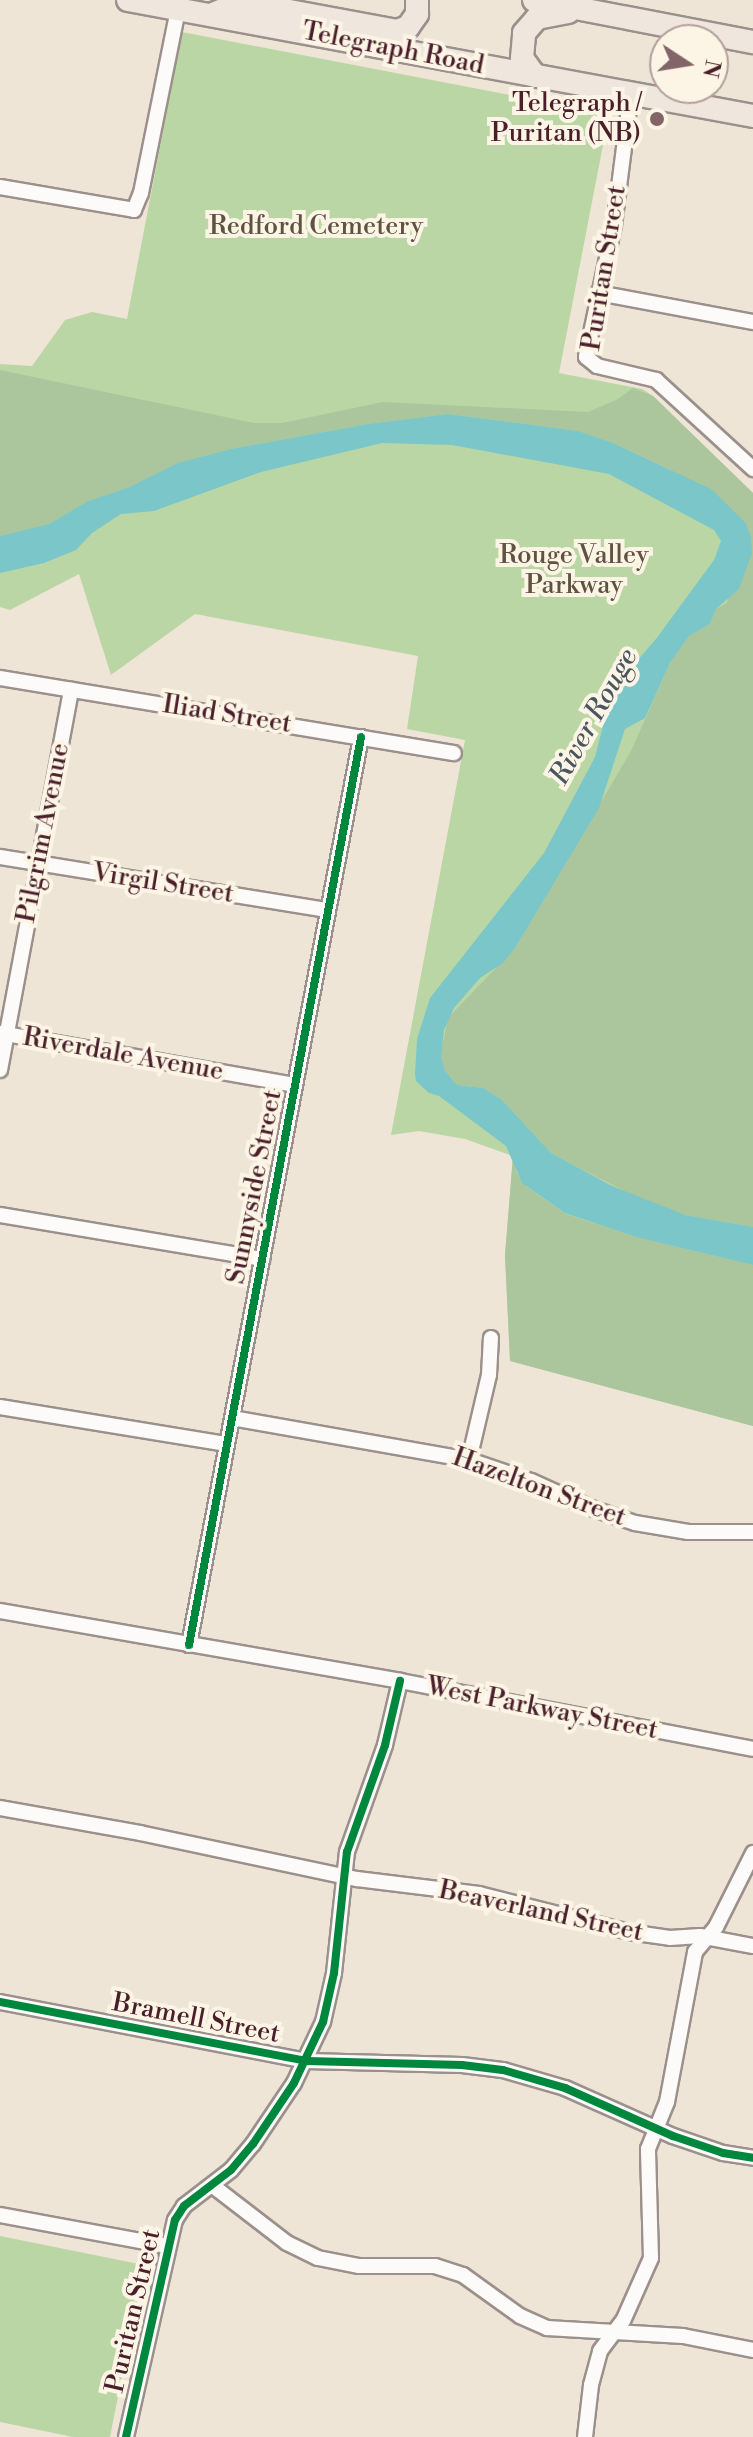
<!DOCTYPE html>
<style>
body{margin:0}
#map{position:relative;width:753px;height:2437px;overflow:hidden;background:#eee5d7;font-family:"Libre Bodoni",serif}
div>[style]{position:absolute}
.green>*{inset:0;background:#bbd6a5}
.forest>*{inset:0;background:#abc69c}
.water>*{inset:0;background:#7ac6c8}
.roads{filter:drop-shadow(2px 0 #9b908b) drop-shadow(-2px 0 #9b908b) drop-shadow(0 2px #9b908b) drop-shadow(0 -2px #9b908b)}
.minor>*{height:14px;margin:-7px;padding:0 7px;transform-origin:7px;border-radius:7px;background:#fcfbf9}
.primary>*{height:22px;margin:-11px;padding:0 11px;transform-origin:11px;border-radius:11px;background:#efe6de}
.cycleway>*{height:8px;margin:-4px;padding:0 4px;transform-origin:4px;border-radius:4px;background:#00873e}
.dots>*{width:22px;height:22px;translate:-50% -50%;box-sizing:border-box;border:4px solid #fcf5e5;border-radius:50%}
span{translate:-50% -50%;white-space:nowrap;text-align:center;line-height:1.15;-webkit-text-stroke:8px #fcf5e5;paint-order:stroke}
.street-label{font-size:26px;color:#4a1f2b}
.poi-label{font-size:26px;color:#4a1f2b}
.right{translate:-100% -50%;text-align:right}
.park-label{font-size:26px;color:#5f5243}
.water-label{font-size:28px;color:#4a5560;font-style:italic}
.north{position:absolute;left:649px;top:24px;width:80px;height:80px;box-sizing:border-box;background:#fcf5e5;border:2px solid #b59f9b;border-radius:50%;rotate:102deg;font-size:22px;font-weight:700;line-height:32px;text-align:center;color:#4a1f2b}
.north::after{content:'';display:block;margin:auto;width:28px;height:36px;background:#836467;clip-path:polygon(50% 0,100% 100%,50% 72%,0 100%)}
</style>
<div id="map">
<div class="green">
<div style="clip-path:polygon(182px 32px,609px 114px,559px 373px,642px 389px,653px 396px,753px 493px,753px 1426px,510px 1361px,505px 1255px,513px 1156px,465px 1139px,419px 1131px,391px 1135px,465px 740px,407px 729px,418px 656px,195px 614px,111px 675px,79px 574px,10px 610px,0 607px,0 364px,32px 366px,65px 320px,92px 312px,127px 319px)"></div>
<div style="clip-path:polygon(0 2236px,144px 2265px,110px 2437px,73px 2437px,0 2422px)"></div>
</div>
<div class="forest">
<div style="clip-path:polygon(0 370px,254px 423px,282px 423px,383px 402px,588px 412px,618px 399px,633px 388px,653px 396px,753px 493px,753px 1227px,685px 1215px,649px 1203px,577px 1167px,551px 1153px,501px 1099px,483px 1088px,457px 1085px,445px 1071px,440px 1057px,448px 1018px,515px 948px,631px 751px,670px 663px,689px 636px,710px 624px,716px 609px,727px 603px,745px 522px,671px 470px,613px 443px,578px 431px,448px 414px,368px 424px,231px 449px,180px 463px,127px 488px,88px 501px,49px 524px,0 536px)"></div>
<div style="clip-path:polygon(513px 1156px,516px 1172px,527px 1187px,566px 1214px,636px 1237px,753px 1265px,753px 1426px,510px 1361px,505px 1255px)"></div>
</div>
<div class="water">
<div style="clip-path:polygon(448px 414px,578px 431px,613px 443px,711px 489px,745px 522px,751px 537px,752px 553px,739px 589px,716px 609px,710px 624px,689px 636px,670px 663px,645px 718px,625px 729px,599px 808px,515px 948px,503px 963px,480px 978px,454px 1008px,444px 1030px,441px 1057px,445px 1071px,457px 1085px,483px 1088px,501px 1099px,551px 1153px,610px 1185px,685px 1215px,753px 1227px,753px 1265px,636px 1237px,565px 1213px,522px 1183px,506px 1146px,439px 1096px,429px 1093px,416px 1081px,415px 1074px,417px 1039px,430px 998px,544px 853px,595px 757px,607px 710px,622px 678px,656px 639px,714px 560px,721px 541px,714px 530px,609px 474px,452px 445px,382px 443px,261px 472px,154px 511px,121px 514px,92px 533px,76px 550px,44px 563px,0 573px,0 536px,49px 524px,88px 501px,127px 488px,178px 463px,231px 449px,368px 424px)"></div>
</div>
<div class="roads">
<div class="minor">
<div style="left:631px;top:93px;width:133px;rotate:97.3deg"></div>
<div style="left:614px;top:225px;width:135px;rotate:102deg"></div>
<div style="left:586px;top:357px;width:14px;rotate:39deg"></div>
<div style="left:597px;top:366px;width:61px;rotate:13.3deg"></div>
<div style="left:656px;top:380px;width:132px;rotate:42.5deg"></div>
<div style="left:0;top:187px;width:136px;rotate:9.7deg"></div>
<div style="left:134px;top:210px;width:18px;rotate:-68deg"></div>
<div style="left:141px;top:193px;width:188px;rotate:-78.6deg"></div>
<div style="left:598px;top:293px;width:158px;rotate:10.6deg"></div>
<div style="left:0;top:678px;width:460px;rotate:9.4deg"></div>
<div style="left:0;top:857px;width:331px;rotate:9.2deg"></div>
<div style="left:0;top:1033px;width:299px;rotate:10deg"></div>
<div style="left:0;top:1070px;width:387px;rotate:-79.4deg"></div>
<div style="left:0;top:1215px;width:266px;rotate:9.5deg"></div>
<div style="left:0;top:1407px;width:230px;rotate:9.3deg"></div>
<div style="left:232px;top:1418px;width:241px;rotate:10deg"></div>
<div style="left:469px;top:1460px;width:65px;rotate:18.7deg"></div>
<div style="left:531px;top:1481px;width:66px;rotate:24.2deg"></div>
<div style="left:591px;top:1508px;width:46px;rotate:18.8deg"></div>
<div style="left:635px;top:1523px;width:54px;rotate:9.6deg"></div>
<div style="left:688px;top:1532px;width:65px"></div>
<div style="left:469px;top:1460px;width:87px;rotate:-76.8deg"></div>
<div style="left:489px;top:1375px;width:37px;rotate:-87deg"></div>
<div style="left:0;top:1611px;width:406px;rotate:9.9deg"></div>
<div style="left:400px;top:1681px;width:359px;rotate:10.9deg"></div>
<div style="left:189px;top:1645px;width:924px;rotate:-79.27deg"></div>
<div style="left:0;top:1808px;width:142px;rotate:10.1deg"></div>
<div style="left:140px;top:1833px;width:222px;rotate:12deg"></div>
<div style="left:357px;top:1879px;width:123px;rotate:7deg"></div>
<div style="left:479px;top:1894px;width:155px;rotate:14.2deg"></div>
<div style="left:629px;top:1932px;width:41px;rotate:8.3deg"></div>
<div style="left:670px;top:1938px;width:30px;rotate:-4deg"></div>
<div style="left:700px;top:1936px;width:54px;rotate:10.7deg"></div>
<div style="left:0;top:2002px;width:313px;rotate:10.9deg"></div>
<div style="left:307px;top:2061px;width:155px;rotate:1.5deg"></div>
<div style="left:462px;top:2065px;width:41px;rotate:7deg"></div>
<div style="left:503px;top:2070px;width:65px;rotate:16.2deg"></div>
<div style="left:565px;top:2088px;width:118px;rotate:24deg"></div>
<div style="left:673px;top:2136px;width:53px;rotate:18.8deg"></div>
<div style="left:723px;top:2153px;width:30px;rotate:9deg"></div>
<div style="left:213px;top:2186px;width:93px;rotate:37.6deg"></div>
<div style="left:287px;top:2243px;width:34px;rotate:26deg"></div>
<div style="left:318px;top:2258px;width:42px;rotate:11deg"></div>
<div style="left:359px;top:2266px;width:76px"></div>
<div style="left:435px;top:2266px;width:29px;rotate:18deg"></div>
<div style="left:463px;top:2275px;width:70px;rotate:35.7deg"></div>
<div style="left:520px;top:2316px;width:30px;rotate:24deg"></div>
<div style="left:547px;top:2328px;width:136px;rotate:3.4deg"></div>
<div style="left:683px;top:2336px;width:71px;rotate:11.3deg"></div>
<div style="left:0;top:2215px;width:170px;rotate:10.5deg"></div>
<div style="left:126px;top:2437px;width:222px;rotate:-77.3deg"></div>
<div style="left:175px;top:2220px;width:17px;rotate:-57deg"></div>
<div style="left:184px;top:2206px;width:59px;rotate:-37.5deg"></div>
<div style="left:231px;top:2170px;width:34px;rotate:-50deg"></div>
<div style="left:253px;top:2144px;width:73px;rotate:-56.1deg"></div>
<div style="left:294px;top:2083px;width:68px;rotate:-64.6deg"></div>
<div style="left:323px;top:2022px;width:50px;rotate:-77.3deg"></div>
<div style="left:334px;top:1973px;width:122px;rotate:-83.9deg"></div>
<div style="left:347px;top:1852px;width:114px;rotate:-70.4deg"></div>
<div style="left:385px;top:1745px;width:66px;rotate:-76.8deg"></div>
<div style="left:585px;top:2437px;width:52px;rotate:-83.4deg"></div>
<div style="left:591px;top:2385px;width:35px;rotate:-75deg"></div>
<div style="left:600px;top:2351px;width:38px;rotate:-53deg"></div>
<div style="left:623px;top:2321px;width:69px;rotate:-66deg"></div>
<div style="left:651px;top:2258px;width:109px;rotate:-91.6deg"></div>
<div style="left:648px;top:2149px;width:51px;rotate:-68deg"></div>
<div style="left:667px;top:2102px;width:153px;rotate:-79.4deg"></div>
<div style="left:695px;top:1952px;width:33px;rotate:-50deg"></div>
<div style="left:716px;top:1927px;width:83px;rotate:-63.4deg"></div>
</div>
<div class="primary">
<div style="left:128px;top:0;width:636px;rotate:10.51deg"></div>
<div style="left:534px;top:0;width:223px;rotate:10.9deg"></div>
<div style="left:211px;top:15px;width:33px;rotate:-23deg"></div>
<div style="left:241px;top:2px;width:159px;rotate:10.5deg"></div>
<div style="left:397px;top:31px;width:12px;rotate:-20deg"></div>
<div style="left:408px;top:27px;width:16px;rotate:-55deg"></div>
<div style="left:417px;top:14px;width:14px;rotate:-90deg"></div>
<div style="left:535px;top:76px;width:22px;rotate:-126deg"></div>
<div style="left:522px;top:58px;width:25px;rotate:-85deg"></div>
<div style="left:524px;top:33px;width:20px;rotate:-49deg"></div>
<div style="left:537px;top:18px;width:32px;rotate:-11deg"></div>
</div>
</div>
<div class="cycleway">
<div style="left:189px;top:1645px;width:924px;rotate:-79.27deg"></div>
<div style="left:0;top:2002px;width:313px;rotate:10.9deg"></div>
<div style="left:307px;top:2061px;width:155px;rotate:1.5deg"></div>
<div style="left:462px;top:2065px;width:41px;rotate:7deg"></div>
<div style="left:503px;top:2070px;width:65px;rotate:16.2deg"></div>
<div style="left:565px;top:2088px;width:118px;rotate:24deg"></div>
<div style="left:673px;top:2136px;width:53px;rotate:18.8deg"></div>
<div style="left:723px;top:2153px;width:30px;rotate:9deg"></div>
<div style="left:126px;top:2437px;width:222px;rotate:-77.3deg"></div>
<div style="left:175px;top:2220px;width:17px;rotate:-57deg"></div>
<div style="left:184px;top:2206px;width:59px;rotate:-37.5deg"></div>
<div style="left:231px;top:2170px;width:34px;rotate:-50deg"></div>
<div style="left:253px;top:2144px;width:73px;rotate:-56.1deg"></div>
<div style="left:294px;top:2083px;width:68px;rotate:-64.6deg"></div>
<div style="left:323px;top:2022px;width:50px;rotate:-77.3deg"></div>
<div style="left:334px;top:1973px;width:122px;rotate:-83.9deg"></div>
<div style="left:347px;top:1852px;width:114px;rotate:-70.4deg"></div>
<div style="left:385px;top:1745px;width:66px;rotate:-76.8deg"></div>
</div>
<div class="dots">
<div style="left:657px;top:119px;background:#836467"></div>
</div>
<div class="street-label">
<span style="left:393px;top:49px;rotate:11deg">Telegraph Road</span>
<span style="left:605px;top:268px;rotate:-81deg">Puritan Street</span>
<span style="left:227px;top:715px;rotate:9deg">Iliad Street</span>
<span style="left:44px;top:833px;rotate:-79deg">Pilgrim Avenue</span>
<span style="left:163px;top:884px;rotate:9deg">Virgil Street</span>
<span style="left:123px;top:1055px;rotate:10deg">Riverdale Avenue</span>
<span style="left:255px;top:1187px;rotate:-79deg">Sunnyside Street</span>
<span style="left:539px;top:1488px;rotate:20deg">Hazelton Street</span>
<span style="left:542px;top:1709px;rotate:11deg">West Parkway Street</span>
<span style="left:541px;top:1912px;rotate:12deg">Beaverland Street</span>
<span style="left:196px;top:2019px;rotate:11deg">Bramell Street</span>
<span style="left:134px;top:2311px;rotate:-77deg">Puritan Street</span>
</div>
<div class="poi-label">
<span class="right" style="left:641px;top:119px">Telegraph /<br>Puritan (NB)</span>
</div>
<div class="park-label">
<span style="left:316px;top:227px">Redford Cemetery</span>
<span style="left:574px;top:571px">Rouge Valley<br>Parkway</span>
</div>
<div class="water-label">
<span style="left:594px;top:717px;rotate:-61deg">River Rouge</span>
</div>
<div class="north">N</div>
</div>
